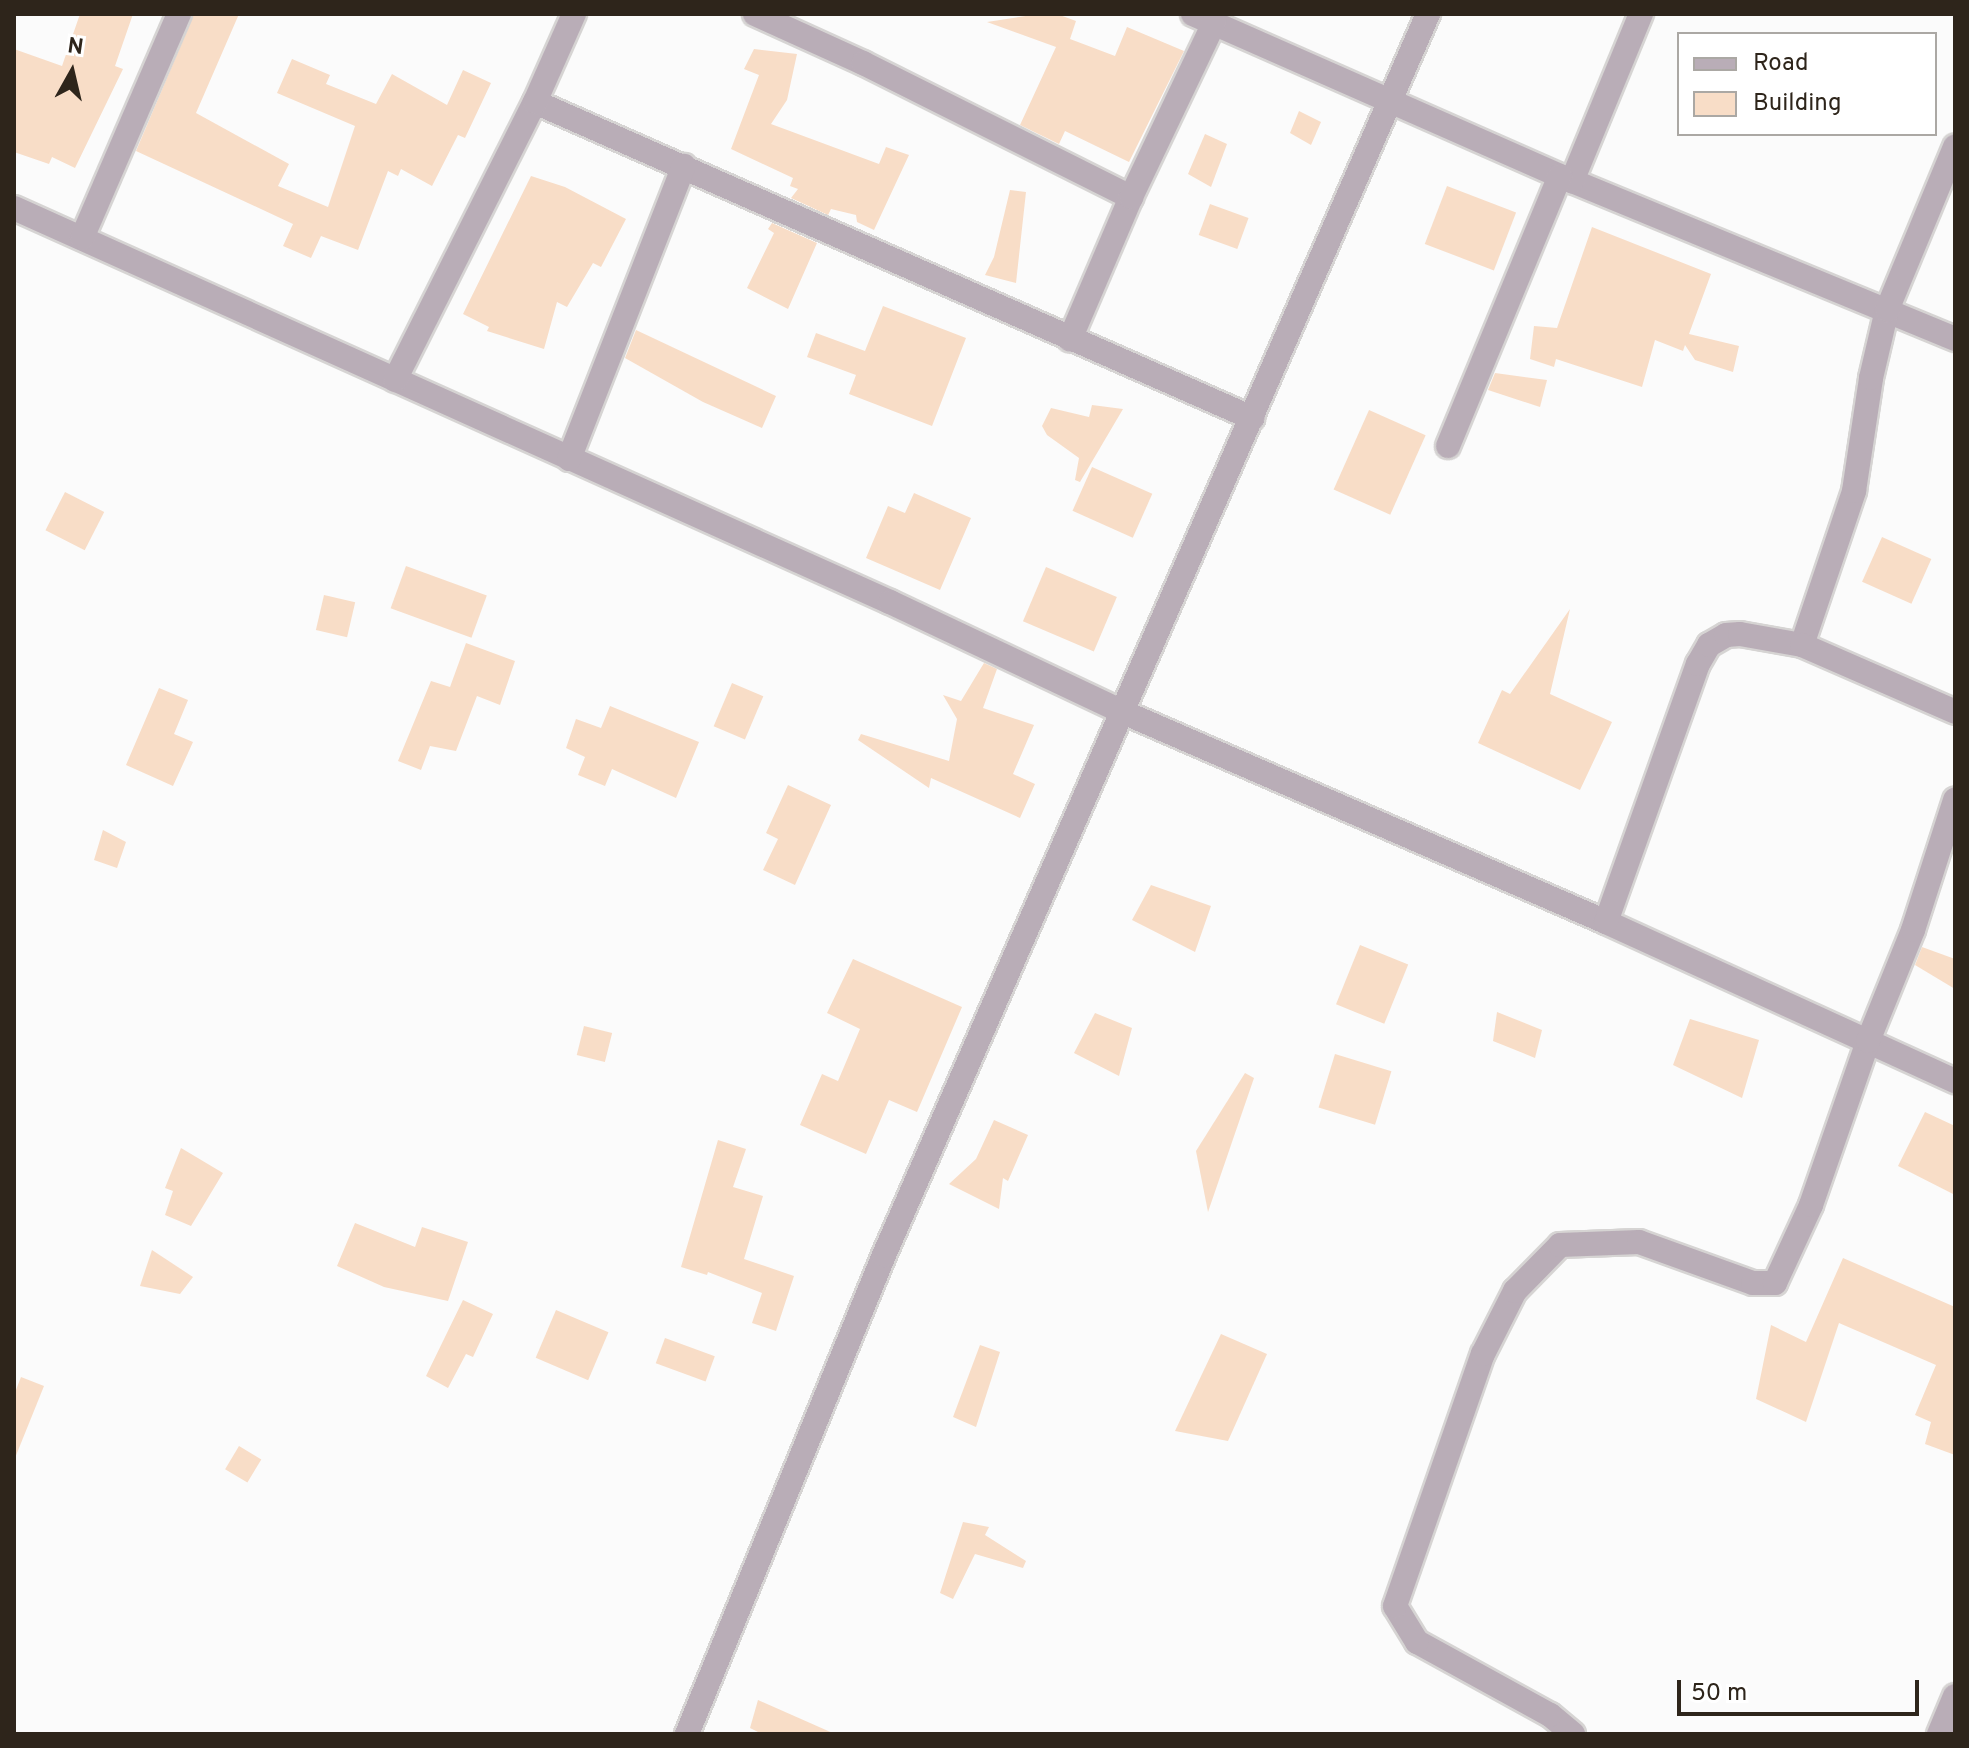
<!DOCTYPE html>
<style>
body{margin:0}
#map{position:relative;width:1969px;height:1748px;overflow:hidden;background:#fbfbfb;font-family:Overpass,sans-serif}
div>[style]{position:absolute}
.building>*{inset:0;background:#f8ddc7;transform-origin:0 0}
.roads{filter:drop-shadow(2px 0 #d6d4d3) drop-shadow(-2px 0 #d6d4d3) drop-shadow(0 2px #d6d4d3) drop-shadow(0 -2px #d6d4d3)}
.minor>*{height:24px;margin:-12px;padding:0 12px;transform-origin:12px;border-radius:12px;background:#b9adb7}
span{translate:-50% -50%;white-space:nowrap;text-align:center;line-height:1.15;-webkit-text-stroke:6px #fff;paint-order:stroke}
.frame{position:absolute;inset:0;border:16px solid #2e251b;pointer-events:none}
.legend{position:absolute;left:1677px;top:32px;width:260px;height:104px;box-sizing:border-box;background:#fff;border:2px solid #aba8a4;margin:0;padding:10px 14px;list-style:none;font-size:24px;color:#2e251b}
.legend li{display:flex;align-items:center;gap:16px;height:40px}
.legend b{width:40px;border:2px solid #aba8a4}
.north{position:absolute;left:32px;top:32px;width:80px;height:80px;-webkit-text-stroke:6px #fff;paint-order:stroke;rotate:8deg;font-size:22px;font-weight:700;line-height:32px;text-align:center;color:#2e251b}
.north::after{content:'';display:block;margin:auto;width:28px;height:36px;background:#2e251b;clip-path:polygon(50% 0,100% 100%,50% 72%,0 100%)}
.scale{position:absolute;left:1677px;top:1680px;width:242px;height:36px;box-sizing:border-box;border:4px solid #2e251b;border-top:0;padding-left:10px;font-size:24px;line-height:28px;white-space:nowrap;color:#2e251b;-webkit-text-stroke:6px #fff;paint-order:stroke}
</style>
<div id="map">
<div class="building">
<div style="clip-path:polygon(80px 14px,133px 14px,115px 66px,123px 69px,75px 168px,52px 157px,49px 164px,14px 152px,14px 49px,62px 66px)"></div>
<div style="clip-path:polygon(194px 14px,239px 14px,196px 113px,289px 164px,278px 186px,328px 207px,355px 126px,277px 93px,292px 59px,330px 75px,326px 84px,376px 104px,392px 74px,447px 105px,463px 70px,491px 83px,465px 138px,458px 135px,432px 186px,401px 169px,398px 176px,388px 171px,358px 250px,321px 236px,311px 258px,283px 246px,293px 224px,136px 151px)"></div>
<div style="clip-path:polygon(1038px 14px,1057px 14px,1076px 21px,1070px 39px,1115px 56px,1127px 27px,1184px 51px,1129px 162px,1065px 131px,1059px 144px,1020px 125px,1056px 47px,987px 22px)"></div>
<div style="clip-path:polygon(754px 49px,797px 54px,787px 100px,771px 124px,879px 164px,886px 147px,909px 155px,874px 230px,857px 222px,856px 215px,831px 209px,828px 215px,791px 198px,798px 189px,790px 186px,793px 178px,731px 149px,759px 75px,744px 69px)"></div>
<div style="clip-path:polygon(1299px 111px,1321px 122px,1311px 145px,1290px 133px)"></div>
<div style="clip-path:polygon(1205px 134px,1227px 144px,1211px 187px,1188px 174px)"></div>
<div style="clip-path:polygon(531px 176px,565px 187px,626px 219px,601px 267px,593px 263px,567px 307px,557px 302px,544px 349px,487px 331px,489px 327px,463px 314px)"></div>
<div style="left:1447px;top:186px;width:74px;height:62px;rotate:21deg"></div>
<div style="clip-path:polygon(1010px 190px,1026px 192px,1016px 283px,985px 275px,994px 257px)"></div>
<div style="left:1210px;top:204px;width:41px;height:33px;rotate:20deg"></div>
<div style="clip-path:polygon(772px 223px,817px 243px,788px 309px,747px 288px,774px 233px,768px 229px)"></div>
<div style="clip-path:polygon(1592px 227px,1711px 274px,1689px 334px,1739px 346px,1733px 372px,1695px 360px,1685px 345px,1683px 351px,1655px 340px,1642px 387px,1556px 359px,1554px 367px,1530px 359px,1534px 326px,1557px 328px)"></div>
<div style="clip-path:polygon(883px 306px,966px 338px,932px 426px,849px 394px,856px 375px,807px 357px,816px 333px,865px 351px)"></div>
<div style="clip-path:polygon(636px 330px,776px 396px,762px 428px,703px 402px,625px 358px)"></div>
<div style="clip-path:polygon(1495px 373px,1547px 380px,1540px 407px,1488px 390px)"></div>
<div style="clip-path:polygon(1092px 405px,1123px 409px,1080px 482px,1075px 480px,1079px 458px,1047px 435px,1042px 426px,1051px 408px,1089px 417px)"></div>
<div style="left:1369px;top:410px;width:62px;height:87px;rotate:24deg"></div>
<div style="left:1092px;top:467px;width:66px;height:48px;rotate:24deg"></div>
<div style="left:65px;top:492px;width:44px;height:43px;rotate:27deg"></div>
<div style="clip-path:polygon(914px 493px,971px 518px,940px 590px,866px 558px,888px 506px,905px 513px)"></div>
<div style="left:1882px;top:537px;width:54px;height:49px;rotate:24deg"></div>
<div style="left:406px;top:566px;width:86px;height:45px;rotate:20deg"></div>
<div style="left:1046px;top:567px;width:77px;height:59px;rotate:23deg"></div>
<div style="left:324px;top:595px;width:32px;height:36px;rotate:13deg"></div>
<div style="clip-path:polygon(1570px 609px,1550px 694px,1612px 722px,1580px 790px,1478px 743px,1502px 690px,1510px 694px)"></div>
<div style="clip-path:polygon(466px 643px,515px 661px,500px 705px,477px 696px,456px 751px,430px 746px,421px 770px,398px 761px,431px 681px,450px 687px)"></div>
<div style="clip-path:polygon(984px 663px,997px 669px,983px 708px,1034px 725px,1013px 774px,1035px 784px,1020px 818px,931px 778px,929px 788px,858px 740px,861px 734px,949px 761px,957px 719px,943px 695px,961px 701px)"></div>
<div style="left:732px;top:683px;width:34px;height:47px;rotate:23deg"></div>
<div style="clip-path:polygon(159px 688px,188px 700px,174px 734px,193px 742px,173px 786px,126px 765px)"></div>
<div style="clip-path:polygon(610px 706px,699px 742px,676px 798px,612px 769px,605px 786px,578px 775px,585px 757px,566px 748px,576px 719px,601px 728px)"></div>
<div style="clip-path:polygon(788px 785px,831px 805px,795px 885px,763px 870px,778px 839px,766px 833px)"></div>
<div style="clip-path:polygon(103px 830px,126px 842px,117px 868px,94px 860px)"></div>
<div style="clip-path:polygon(1151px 885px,1211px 906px,1195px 952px,1132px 920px)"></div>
<div style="left:1360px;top:945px;width:52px;height:64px;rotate:22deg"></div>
<div style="clip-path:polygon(1922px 947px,1955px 959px,1955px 989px,1915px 965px)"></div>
<div style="clip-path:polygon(853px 959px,962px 1007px,917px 1112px,889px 1100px,866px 1154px,800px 1125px,822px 1074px,838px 1081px,860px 1029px,827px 1013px)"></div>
<div style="clip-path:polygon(1497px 1012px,1542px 1030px,1535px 1058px,1493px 1041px)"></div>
<div style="clip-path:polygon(1095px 1013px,1132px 1028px,1119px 1076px,1074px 1053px)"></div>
<div style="clip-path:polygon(1690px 1019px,1759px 1040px,1742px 1098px,1673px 1065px)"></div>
<div style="left:584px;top:1026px;width:29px;height:30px;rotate:14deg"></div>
<div style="left:1335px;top:1054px;width:59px;height:56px;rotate:17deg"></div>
<div style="clip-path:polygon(1245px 1073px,1254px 1078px,1208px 1212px,1196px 1151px)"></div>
<div style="clip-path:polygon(1925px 1112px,1955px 1126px,1955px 1195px,1898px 1166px)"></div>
<div style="clip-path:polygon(994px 1120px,1028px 1135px,1008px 1181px,1003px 1178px,999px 1209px,949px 1184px,976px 1159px)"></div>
<div style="clip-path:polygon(718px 1140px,746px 1149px,733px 1187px,763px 1196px,744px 1259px,794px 1276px,776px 1331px,752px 1323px,762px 1293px,708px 1272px,707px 1275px,681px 1267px)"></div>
<div style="clip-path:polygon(181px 1148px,223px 1173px,191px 1226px,165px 1215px,173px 1191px,165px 1188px)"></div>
<div style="clip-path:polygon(355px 1223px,415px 1247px,422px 1227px,468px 1242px,448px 1301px,384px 1287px,337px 1266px)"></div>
<div style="clip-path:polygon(152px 1250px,193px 1277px,180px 1294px,140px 1286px)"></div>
<div style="clip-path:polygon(1843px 1258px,1955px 1307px,1955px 1455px,1925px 1444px,1931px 1422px,1915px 1415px,1936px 1365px,1839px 1323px,1806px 1422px,1756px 1399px,1771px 1325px,1806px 1342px)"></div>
<div style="clip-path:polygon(463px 1300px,493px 1314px,473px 1357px,466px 1354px,448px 1388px,426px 1376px)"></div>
<div style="left:556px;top:1310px;width:57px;height:52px;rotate:23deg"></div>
<div style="clip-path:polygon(1221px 1334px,1267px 1354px,1228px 1441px,1175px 1431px)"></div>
<div style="left:665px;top:1338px;width:53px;height:27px;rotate:20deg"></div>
<div style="clip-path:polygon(980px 1345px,1000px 1352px,976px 1427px,953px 1417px)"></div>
<div style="clip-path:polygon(21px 1377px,44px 1386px,15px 1458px,14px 1395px)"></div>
<div style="left:239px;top:1446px;width:26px;height:27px;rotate:31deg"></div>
<div style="clip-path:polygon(963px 1522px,989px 1527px,985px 1535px,1026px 1561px,1023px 1568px,975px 1554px,953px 1599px,940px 1593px)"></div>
<div style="clip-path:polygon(758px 1700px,835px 1734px,762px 1734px,750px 1728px)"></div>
</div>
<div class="roads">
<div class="minor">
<div style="left:755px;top:14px;width:119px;rotate:24.4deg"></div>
<div style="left:863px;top:63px;width:300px;rotate:26.6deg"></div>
<div style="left:1131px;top:197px;width:155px;rotate:113.2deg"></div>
<div style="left:1193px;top:14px;width:414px;rotate:23.8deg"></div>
<div style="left:1572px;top:181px;width:414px;rotate:22.4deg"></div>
<div style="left:535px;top:102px;width:784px;rotate:23.78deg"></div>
<div style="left:1572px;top:181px;width:181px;rotate:-67.6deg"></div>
<div style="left:1131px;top:197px;width:193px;rotate:-64.5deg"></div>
<div style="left:14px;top:208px;width:961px;rotate:24.22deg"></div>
<div style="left:890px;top:602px;width:258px;rotate:25.3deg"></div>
<div style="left:1123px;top:712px;width:527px;rotate:23.5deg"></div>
<div style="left:1606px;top:922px;width:384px;rotate:24.5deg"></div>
<div style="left:82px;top:238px;width:244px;rotate:-66.6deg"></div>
<div style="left:395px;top:380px;width:311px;rotate:-63.3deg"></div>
<div style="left:535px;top:102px;width:96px;rotate:-66.1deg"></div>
<div style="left:1448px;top:446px;width:292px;rotate:-67.5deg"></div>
<div style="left:569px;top:459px;width:315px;rotate:-68.6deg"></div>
<div style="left:1802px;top:645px;width:163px;rotate:-71.3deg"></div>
<div style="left:1854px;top:491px;width:114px;rotate:-81.4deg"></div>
<div style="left:1871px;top:378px;width:70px;rotate:-76.8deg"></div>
<div style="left:1887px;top:310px;width:177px;rotate:-67.4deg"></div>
<div style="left:1606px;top:922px;width:274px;rotate:-70.4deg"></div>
<div style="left:1698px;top:664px;width:22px;rotate:-60deg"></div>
<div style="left:1709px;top:645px;width:20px;rotate:-30deg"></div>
<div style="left:1726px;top:635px;width:14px;rotate:-4deg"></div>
<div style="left:1740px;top:634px;width:63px;rotate:10.1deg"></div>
<div style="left:1802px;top:645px;width:167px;rotate:23.6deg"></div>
<div style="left:687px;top:1734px;width:518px;rotate:-67.64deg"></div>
<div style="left:884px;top:1255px;width:1355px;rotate:-66.33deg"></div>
<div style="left:1573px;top:1734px;width:30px;rotate:-140deg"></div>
<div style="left:1550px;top:1715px;width:152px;rotate:-151.2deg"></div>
<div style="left:1417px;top:1642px;width:42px;rotate:-121.4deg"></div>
<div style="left:1395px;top:1606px;width:267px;rotate:-70.8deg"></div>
<div style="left:1483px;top:1354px;width:71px;rotate:-63.1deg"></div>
<div style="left:1515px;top:1291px;width:64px;rotate:-45.6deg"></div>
<div style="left:1560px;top:1245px;width:79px;rotate:-2.2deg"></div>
<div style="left:1639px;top:1242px;width:121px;rotate:19.8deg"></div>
<div style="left:1753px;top:1283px;width:22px"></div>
<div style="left:1775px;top:1283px;width:86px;rotate:-65.2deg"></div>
<div style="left:1811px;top:1205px;width:174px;rotate:-70.8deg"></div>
<div style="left:1868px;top:1041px;width:120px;rotate:-67.9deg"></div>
<div style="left:1913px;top:930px;width:137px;rotate:-72.1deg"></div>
<div style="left:1939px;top:1734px;width:41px;rotate:-67.2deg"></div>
</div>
</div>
<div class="frame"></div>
<ul class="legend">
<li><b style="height:10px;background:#b9adb7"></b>Road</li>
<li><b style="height:22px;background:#f8ddc7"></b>Building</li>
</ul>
<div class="north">N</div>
<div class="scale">50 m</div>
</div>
